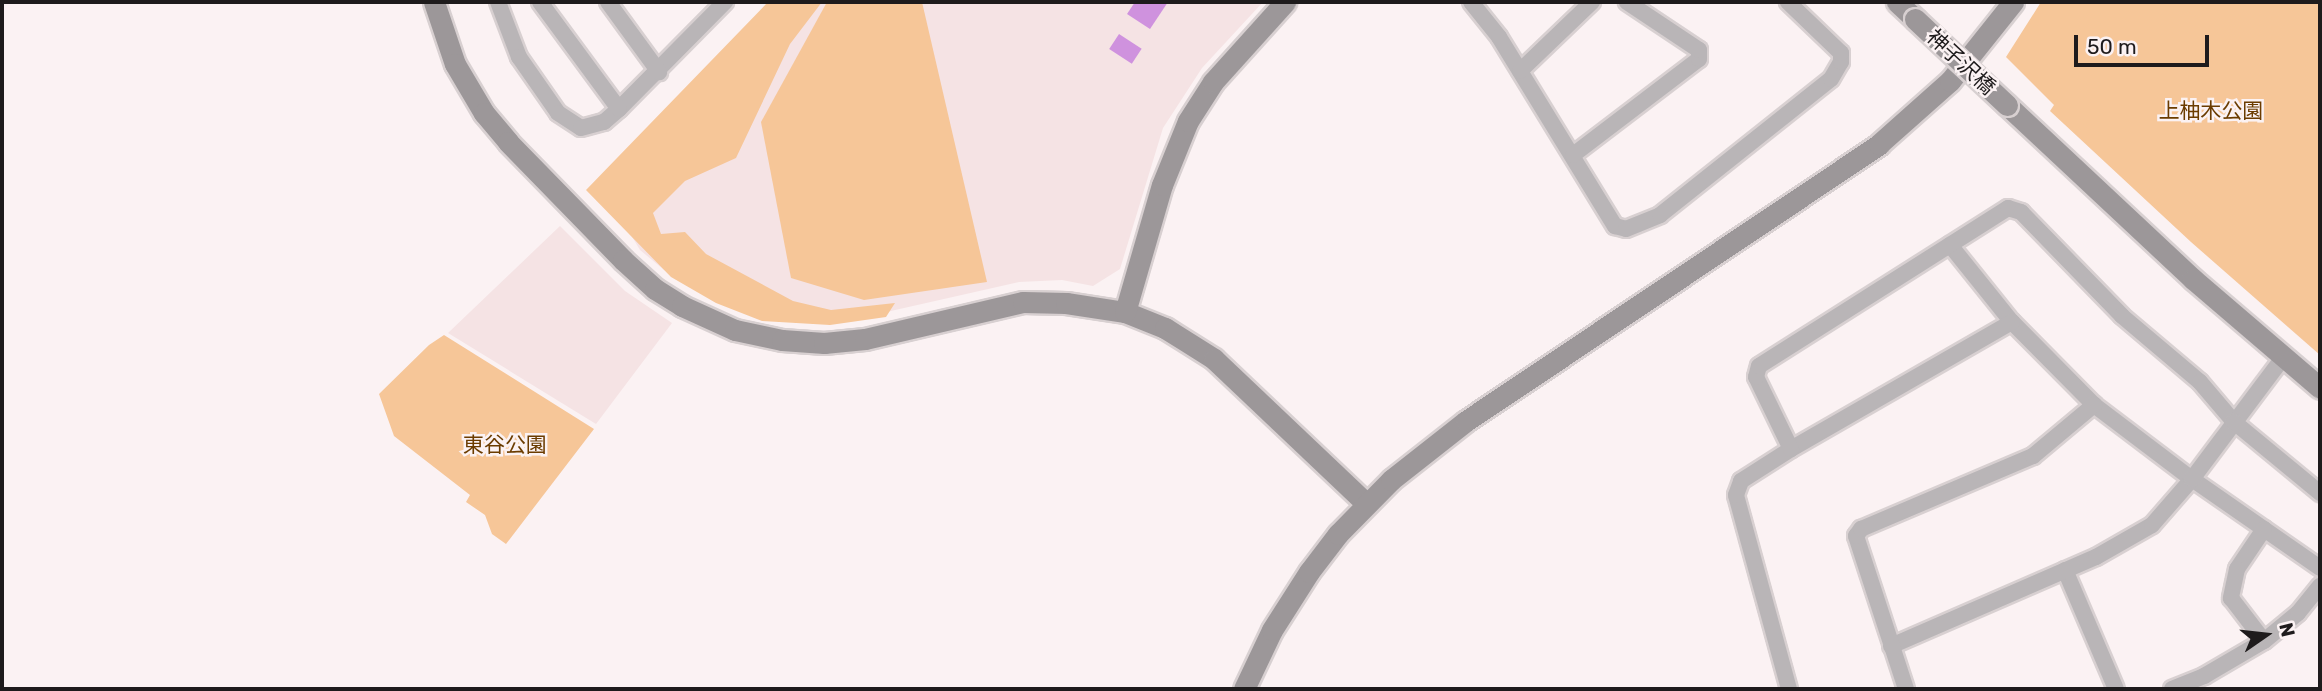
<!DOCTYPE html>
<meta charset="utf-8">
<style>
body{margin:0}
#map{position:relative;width:2322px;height:691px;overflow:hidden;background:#fbf2f3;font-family:Rubik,"Noto Sans JP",sans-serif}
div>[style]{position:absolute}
.built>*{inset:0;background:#f5e3e4}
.green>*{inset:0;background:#f6c698}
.water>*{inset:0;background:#cf92de;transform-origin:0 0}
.roads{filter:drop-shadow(2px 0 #d8d0d1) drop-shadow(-2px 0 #d8d0d1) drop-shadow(0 2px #d8d0d1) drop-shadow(0 -2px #d8d0d1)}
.street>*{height:16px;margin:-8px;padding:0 8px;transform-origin:8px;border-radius:8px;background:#b9b5b7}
.secondary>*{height:21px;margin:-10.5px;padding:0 10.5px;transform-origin:10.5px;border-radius:10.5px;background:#9c9799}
.bridges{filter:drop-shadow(2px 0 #d8d0d1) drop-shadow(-2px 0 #d8d0d1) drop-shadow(0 2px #d8d0d1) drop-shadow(0 -2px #d8d0d1)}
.secondary-bridge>*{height:21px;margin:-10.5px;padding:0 10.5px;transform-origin:10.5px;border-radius:10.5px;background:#9c9799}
span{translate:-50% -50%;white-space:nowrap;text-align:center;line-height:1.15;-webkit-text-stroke:5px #fbf2f3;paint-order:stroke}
.street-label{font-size:21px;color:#1e1b1c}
.park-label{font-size:21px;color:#6b3c00}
.frame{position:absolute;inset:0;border:4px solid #1e1b1c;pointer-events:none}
.north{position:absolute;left:2231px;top:600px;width:70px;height:70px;-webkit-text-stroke:5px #fbf2f3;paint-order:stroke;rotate:76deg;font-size:19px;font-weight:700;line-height:28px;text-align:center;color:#1e1b1c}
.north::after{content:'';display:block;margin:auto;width:24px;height:32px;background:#1e1b1c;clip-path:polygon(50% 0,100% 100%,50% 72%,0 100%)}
.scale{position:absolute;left:2074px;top:35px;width:135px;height:32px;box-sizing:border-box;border:4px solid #1e1b1c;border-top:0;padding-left:9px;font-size:21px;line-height:24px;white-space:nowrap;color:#1e1b1c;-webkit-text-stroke:5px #fbf2f3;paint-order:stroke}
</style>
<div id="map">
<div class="built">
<div style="clip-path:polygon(768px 2px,1263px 2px,1202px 68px,1163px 128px,1120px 269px,1093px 286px,1062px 280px,1019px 282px,851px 320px,675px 279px,640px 250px,631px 235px,699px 81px)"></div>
<div style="clip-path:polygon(560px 226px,625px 291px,672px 323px,596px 424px,448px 333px)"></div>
</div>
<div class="green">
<div style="clip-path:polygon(768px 2px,822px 2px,790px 44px,736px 158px,685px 181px,653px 213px,661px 234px,685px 232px,706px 254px,793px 301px,831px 310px,895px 303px,886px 317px,830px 325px,762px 321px,716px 303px,671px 277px,586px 190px)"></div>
<div style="clip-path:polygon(827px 2px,922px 2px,987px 282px,864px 300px,791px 278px,761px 122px)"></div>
<div style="clip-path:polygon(2041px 2px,2320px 2px,2320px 355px,2191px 242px,2050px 111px,2054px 105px,2006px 57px)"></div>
<div style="clip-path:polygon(444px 335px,594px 429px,506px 544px,492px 534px,485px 515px,466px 502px,470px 495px,394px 436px,379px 394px,429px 345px)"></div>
</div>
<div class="water">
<div style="clip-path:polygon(1135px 2px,1168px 2px,1150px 29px,1127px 14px)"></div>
<div style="left:1119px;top:34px;width:27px;height:18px;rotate:33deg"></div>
</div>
<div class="roads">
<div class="street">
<div style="left:498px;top:2px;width:59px;rotate:69.1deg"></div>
<div style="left:519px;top:57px;width:68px;rotate:55.1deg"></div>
<div style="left:558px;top:113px;width:27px;rotate:33deg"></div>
<div style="left:581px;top:128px;width:24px;rotate:-15deg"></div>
<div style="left:604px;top:122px;width:20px;rotate:-41deg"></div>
<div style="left:619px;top:109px;width:151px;rotate:-45.3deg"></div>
<div style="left:540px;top:2px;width:133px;rotate:53.6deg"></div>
<div style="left:608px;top:2px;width:87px;rotate:53.9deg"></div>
<div style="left:1471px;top:2px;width:45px;rotate:51.3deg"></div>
<div style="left:1499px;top:37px;width:222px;rotate:58.5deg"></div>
<div style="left:1615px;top:226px;width:11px;rotate:15deg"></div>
<div style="left:1626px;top:229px;width:37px;rotate:-22deg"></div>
<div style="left:1660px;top:215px;width:218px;rotate:-38.5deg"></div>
<div style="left:1831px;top:79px;width:20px;rotate:-60deg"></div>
<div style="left:1841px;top:62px;width:9px;rotate:-90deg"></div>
<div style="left:1841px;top:53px;width:74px;rotate:-136.1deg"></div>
<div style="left:1520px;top:71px;width:100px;rotate:-43.8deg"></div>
<div style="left:1573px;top:155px;width:158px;rotate:-37.3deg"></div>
<div style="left:1699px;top:59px;width:9px;rotate:-90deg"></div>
<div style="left:1699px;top:50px;width:87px;rotate:-146.3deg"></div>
<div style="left:1950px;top:245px;width:99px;rotate:51.2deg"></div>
<div style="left:2012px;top:322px;width:117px;rotate:45.3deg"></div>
<div style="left:2094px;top:405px;width:123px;rotate:37.1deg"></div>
<div style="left:2192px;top:479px;width:156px;rotate:34.8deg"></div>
<div style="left:1791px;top:449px;width:255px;rotate:-29.9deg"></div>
<div style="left:2264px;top:529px;width:48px;rotate:124deg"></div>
<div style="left:2237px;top:569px;width:30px;rotate:102deg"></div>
<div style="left:2231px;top:598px;width:54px;rotate:52.5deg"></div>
<div style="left:2065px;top:570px;width:129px;rotate:66.8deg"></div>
<div style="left:1891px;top:646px;width:223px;rotate:-23.5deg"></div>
<div style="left:2096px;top:557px;width:64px;rotate:-29.7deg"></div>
<div style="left:2152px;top:525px;width:61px;rotate:-49deg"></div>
<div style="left:2192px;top:479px;width:151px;rotate:-53.1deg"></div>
<div style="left:1789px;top:689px;width:201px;rotate:-105.3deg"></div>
<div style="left:1736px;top:495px;width:15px;rotate:-70deg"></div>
<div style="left:1741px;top:481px;width:59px;rotate:-32.6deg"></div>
<div style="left:1791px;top:449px;width:80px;rotate:-115.9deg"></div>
<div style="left:1756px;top:377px;width:11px;rotate:-75deg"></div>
<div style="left:1759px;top:366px;width:295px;rotate:-32.4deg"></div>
<div style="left:2008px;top:208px;width:14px;rotate:17deg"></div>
<div style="left:2021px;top:212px;width:145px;rotate:45.8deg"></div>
<div style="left:2122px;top:316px;width:102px;rotate:40.2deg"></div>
<div style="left:2200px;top:382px;width:52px;rotate:49.6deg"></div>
<div style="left:2234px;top:422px;width:112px;rotate:39.5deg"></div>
<div style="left:1906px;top:689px;width:161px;rotate:-108.1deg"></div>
<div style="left:1856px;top:536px;width:9px;rotate:-54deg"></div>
<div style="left:1861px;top:529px;width:187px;rotate:-23deg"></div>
<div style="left:2033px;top:456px;width:80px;rotate:-39.9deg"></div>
<div style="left:2172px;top:689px;width:35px;rotate:-22deg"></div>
<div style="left:2204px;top:676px;width:69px;rotate:-30.3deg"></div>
<div style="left:2264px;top:641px;width:44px;rotate:-39.5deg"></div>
<div style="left:2298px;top:613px;width:35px;rotate:-51deg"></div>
</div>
<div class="secondary">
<div style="left:434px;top:2px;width:65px;rotate:71.3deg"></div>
<div style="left:455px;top:64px;width:57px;rotate:59.4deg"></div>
<div style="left:484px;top:113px;width:38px;rotate:50deg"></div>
<div style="left:508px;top:142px;width:165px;rotate:45.7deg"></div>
<div style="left:623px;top:260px;width:43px;rotate:42.2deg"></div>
<div style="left:655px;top:289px;width:32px;rotate:32deg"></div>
<div style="left:682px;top:306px;width:58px;rotate:24.4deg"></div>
<div style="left:735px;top:330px;width:48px;rotate:12deg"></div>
<div style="left:782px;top:340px;width:42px;rotate:4.1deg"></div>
<div style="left:824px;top:343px;width:41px;rotate:-5.6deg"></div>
<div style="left:865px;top:339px;width:162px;rotate:-13.2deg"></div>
<div style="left:1023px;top:302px;width:43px;rotate:1.3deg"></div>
<div style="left:1066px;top:303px;width:60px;rotate:8.7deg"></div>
<div style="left:1125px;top:312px;width:43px;rotate:21.8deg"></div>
<div style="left:1165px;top:328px;width:58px;rotate:32.3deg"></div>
<div style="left:1214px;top:359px;width:209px;rotate:43.5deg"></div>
<div style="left:1897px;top:2px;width:25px;rotate:43deg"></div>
<div style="left:2007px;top:105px;width:255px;rotate:43.1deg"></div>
<div style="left:2193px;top:279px;width:167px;rotate:40.6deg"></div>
<div style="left:1125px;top:312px;width:132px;rotate:-73.8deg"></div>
<div style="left:1162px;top:185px;width:69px;rotate:-67.9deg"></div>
<div style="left:1188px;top:121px;width:46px;rotate:-57.3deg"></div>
<div style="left:1213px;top:82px;width:108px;rotate:-48deg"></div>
<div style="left:1244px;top:689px;width:65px;rotate:-64.6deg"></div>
<div style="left:1272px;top:630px;width:69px;rotate:-57.5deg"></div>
<div style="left:1309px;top:572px;width:48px;rotate:-52.7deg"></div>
<div style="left:1338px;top:534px;width:76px;rotate:-45.5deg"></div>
<div style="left:1391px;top:480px;width:95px;rotate:-38.2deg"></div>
<div style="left:1466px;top:421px;width:497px;rotate:-33.8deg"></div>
<div style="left:1879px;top:144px;width:95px;rotate:-41.6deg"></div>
<div style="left:1950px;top:81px;width:101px;rotate:-51.4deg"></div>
</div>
</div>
<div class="bridges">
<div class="secondary-bridge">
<div style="left:1915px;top:19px;width:126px;rotate:43.1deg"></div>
</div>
</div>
<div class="street-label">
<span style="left:1961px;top:62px;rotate:43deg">神子沢橋</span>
</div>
<div class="park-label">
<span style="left:2211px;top:111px">上柚木公園</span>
<span style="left:505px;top:445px">東谷公園</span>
</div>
<div class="frame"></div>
<div class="north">N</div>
<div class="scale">50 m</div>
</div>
